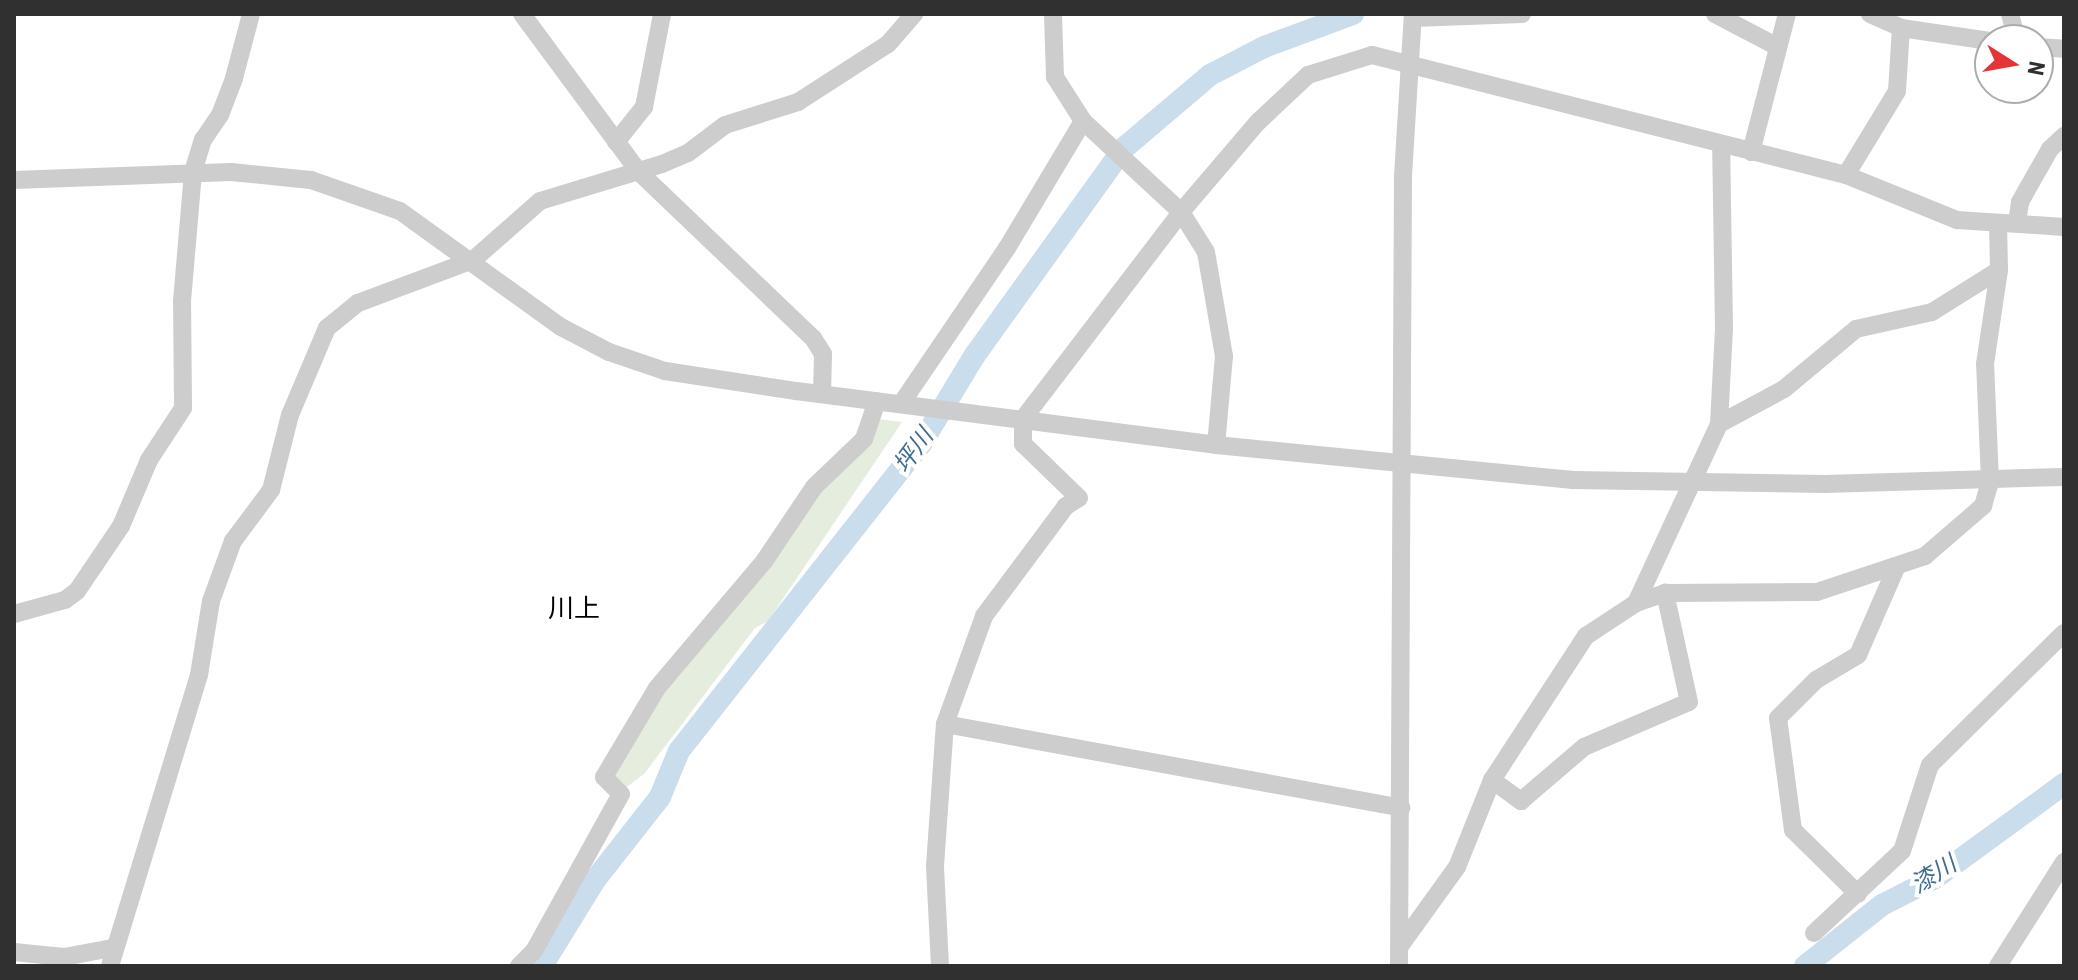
<!DOCTYPE html>
<meta charset="utf-8">
<style>
body{margin:0}
#map{position:relative;width:2078px;height:980px;overflow:hidden;background:#fff;font-family:"Roboto Condensed","Noto Sans JP",sans-serif}
div>[style]{position:absolute}
.green>*{inset:0;background:#e5edde}
.river>*{height:22px;margin:-11px;padding:0 11px;transform-origin:11px;border-radius:11px;background:#caddec}
.minor>*{height:18px;margin:-9px;padding:0 9px;transform-origin:9px;border-radius:9px;background:#cdcdcd}
span{translate:-50% -50%;white-space:nowrap;text-align:center;line-height:1.15;-webkit-text-stroke:8px #fff;paint-order:stroke}
.water-label{font-size:24px;color:#3e6d92;font-style:italic}
.quarter-label{font-size:26px;color:#000}
.frame{position:absolute;inset:0;border:16px solid #303030;pointer-events:none}
.north{position:absolute;left:1974px;top:24px;width:80px;height:80px;box-sizing:border-box;background:#fff;border:2px solid #acacac;border-radius:50%;rotate:101deg;font-size:22px;font-weight:700;line-height:32px;text-align:center;color:#303030}
.north::after{content:'';display:block;margin:auto;width:28px;height:36px;background:#e43438;clip-path:polygon(50% 0,100% 100%,50% 72%,0 100%)}
</style>
<div id="map">
<div class="green">
<div style="clip-path:polygon(878px 419px,902px 422px,768px 621px,755px 628px,644px 774px,624px 789px,608px 773px,660px 689px)"></div>
</div>
<div class="river">
<div style="left:542px;top:966px;width:101px;rotate:-58.4deg"></div>
<div style="left:595px;top:880px;width:105px;rotate:-51.9deg"></div>
<div style="left:660px;top:797px;width:50px;rotate:-67.6deg"></div>
<div style="left:679px;top:751px;width:391px;rotate:-51.8deg"></div>
<div style="left:921px;top:444px;width:104px;rotate:-58.8deg"></div>
<div style="left:975px;top:355px;width:255px;rotate:-54.3deg"></div>
<div style="left:1124px;top:148px;width:113px;rotate:-40.3deg"></div>
<div style="left:1210px;top:75px;width:61px;rotate:-27.4deg"></div>
<div style="left:1264px;top:47px;width:95px;rotate:-20.3deg"></div>
<div style="left:1805px;top:966px;width:98px;rotate:-38.4deg"></div>
<div style="left:1882px;top:905px;width:59px;rotate:-27deg"></div>
<div style="left:1935px;top:878px;width:160px;rotate:-36.1deg"></div>
</div>
<div class="minor">
<div style="left:522px;top:14px;width:195px;rotate:53.5deg"></div>
<div style="left:638px;top:171px;width:242px;rotate:43.7deg"></div>
<div style="left:813px;top:338px;width:19px;rotate:58deg"></div>
<div style="left:823px;top:354px;width:40px;rotate:91.4deg"></div>
<div style="left:1053px;top:14px;width:63px;rotate:88.2deg"></div>
<div style="left:1055px;top:77px;width:52px;rotate:57.5deg"></div>
<div style="left:1083px;top:121px;width:134px;rotate:42.9deg"></div>
<div style="left:1181px;top:212px;width:47px;rotate:58deg"></div>
<div style="left:1206px;top:252px;width:106px;rotate:80.2deg"></div>
<div style="left:1224px;top:356px;width:89px;rotate:95.1deg"></div>
<div style="left:1715px;top:14px;width:69px;rotate:27.7deg"></div>
<div style="left:1870px;top:14px;width:34px;rotate:24deg"></div>
<div style="left:1901px;top:28px;width:90px;rotate:8.3deg"></div>
<div style="left:2010px;top:14px;width:27px;rotate:75deg"></div>
<div style="left:1413px;top:18px;width:109px;rotate:-2.1deg"></div>
<div style="left:2038px;top:47px;width:26px;rotate:4deg"></div>
<div style="left:616px;top:142px;width:45px;rotate:-51.3deg"></div>
<div style="left:644px;top:107px;width:95px;rotate:-79deg"></div>
<div style="left:1751px;top:152px;width:143px;rotate:-75.4deg"></div>
<div style="left:1846px;top:175px;width:98px;rotate:-58.7deg"></div>
<div style="left:1897px;top:91px;width:63px;rotate:-86.4deg"></div>
<div style="left:14px;top:180px;width:217px;rotate:-2.1deg"></div>
<div style="left:231px;top:172px;width:80px;rotate:5.7deg"></div>
<div style="left:311px;top:180px;width:94px;rotate:19.2deg"></div>
<div style="left:400px;top:211px;width:198px;rotate:35.8deg"></div>
<div style="left:561px;top:327px;width:54px;rotate:27.5deg"></div>
<div style="left:609px;top:352px;width:59px;rotate:18.7deg"></div>
<div style="left:665px;top:371px;width:133px;rotate:8.7deg"></div>
<div style="left:796px;top:391px;width:423px;rotate:7.3deg"></div>
<div style="left:1216px;top:445px;width:359px;rotate:5.6deg"></div>
<div style="left:1573px;top:480px;width:252px;rotate:0.9deg"></div>
<div style="left:1825px;top:484px;width:239px;rotate:-1.7deg"></div>
<div style="left:2017px;top:222px;width:20px;rotate:-81deg"></div>
<div style="left:2020px;top:202px;width:61px;rotate:-60.5deg"></div>
<div style="left:2050px;top:149px;width:19px;rotate:-43deg"></div>
<div style="left:901px;top:404px;width:189px;rotate:-55.8deg"></div>
<div style="left:1007px;top:248px;width:148px;rotate:-59.1deg"></div>
<div style="left:1719px;top:424px;width:74px;rotate:-28.3deg"></div>
<div style="left:1784px;top:389px;width:94px;rotate:-39.8deg"></div>
<div style="left:1856px;top:329px;width:78px;rotate:-12.6deg"></div>
<div style="left:1932px;top:312px;width:79px;rotate:-32.1deg"></div>
<div style="left:1636px;top:603px;width:31px;rotate:-19deg"></div>
<div style="left:1665px;top:593px;width:152px;rotate:-0.4deg"></div>
<div style="left:1817px;top:592px;width:114px;rotate:-18.4deg"></div>
<div style="left:1925px;top:556px;width:77px;rotate:-40.8deg"></div>
<div style="left:1983px;top:506px;width:26px;rotate:-74deg"></div>
<div style="left:1990px;top:481px;width:117px;rotate:-92.4deg"></div>
<div style="left:1985px;top:364px;width:95px;rotate:-81.5deg"></div>
<div style="left:1999px;top:270px;width:47px;rotate:-91.2deg"></div>
<div style="left:14px;top:614px;width:53px;rotate:-15.4deg"></div>
<div style="left:65px;top:600px;width:15px;rotate:-37deg"></div>
<div style="left:77px;top:591px;width:78px;rotate:-55.9deg"></div>
<div style="left:121px;top:526px;width:72px;rotate:-67deg"></div>
<div style="left:149px;top:460px;width:62px;rotate:-56.8deg"></div>
<div style="left:183px;top:408px;width:107px;rotate:-90.5deg"></div>
<div style="left:182px;top:301px;width:129px;rotate:-85.1deg"></div>
<div style="left:193px;top:172px;width:34px;rotate:-73deg"></div>
<div style="left:203px;top:140px;width:30px;rotate:-56deg"></div>
<div style="left:220px;top:115px;width:40px;rotate:-69deg"></div>
<div style="left:234px;top:78px;width:66px;rotate:-75.1deg"></div>
<div style="left:945px;top:724px;width:464px;rotate:10.4deg"></div>
<div style="left:1492px;top:780px;width:36px;rotate:36deg"></div>
<div style="left:1521px;top:801px;width:83px;rotate:-40.6deg"></div>
<div style="left:1584px;top:747px;width:114px;rotate:-23.2deg"></div>
<div style="left:1689px;top:702px;width:112px;rotate:-102.4deg"></div>
<div style="left:1858px;top:894px;width:91px;rotate:-135.4deg"></div>
<div style="left:1793px;top:830px;width:113px;rotate:-97.6deg"></div>
<div style="left:1778px;top:718px;width:54px;rotate:-45deg"></div>
<div style="left:1816px;top:680px;width:49px;rotate:-30.8deg"></div>
<div style="left:1858px;top:655px;width:95px;rotate:-66.4deg"></div>
<div style="left:1814px;top:933px;width:120px;rotate:-43deg"></div>
<div style="left:1902px;top:851px;width:90px;rotate:-72deg"></div>
<div style="left:1930px;top:765px;width:188px;rotate:-44.6deg"></div>
<div style="left:1400px;top:946px;width:97px;rotate:-54.2deg"></div>
<div style="left:1457px;top:867px;width:94px;rotate:-68.1deg"></div>
<div style="left:1492px;top:780px;width:172px;rotate:-56.9deg"></div>
<div style="left:1586px;top:636px;width:60px;rotate:-33.4deg"></div>
<div style="left:1636px;top:603px;width:197px;rotate:-65.1deg"></div>
<div style="left:1719px;top:424px;width:96px;rotate:-87deg"></div>
<div style="left:1724px;top:328px;width:184px;rotate:-90.9deg"></div>
<div style="left:14px;top:952px;width:50px;rotate:5.7deg"></div>
<div style="left:64px;top:957px;width:49px;rotate:-10.6deg"></div>
<div style="left:110px;top:966px;width:304px;rotate:-73deg"></div>
<div style="left:199px;top:675px;width:75px;rotate:-80.8deg"></div>
<div style="left:211px;top:601px;width:64px;rotate:-69.9deg"></div>
<div style="left:233px;top:541px;width:64px;rotate:-53.3deg"></div>
<div style="left:271px;top:490px;width:77px;rotate:-75.8deg"></div>
<div style="left:290px;top:415px;width:95px;rotate:-67deg"></div>
<div style="left:327px;top:328px;width:40px;rotate:-39deg"></div>
<div style="left:358px;top:303px;width:123px;rotate:-20.5deg"></div>
<div style="left:473px;top:260px;width:89px;rotate:-41.4deg"></div>
<div style="left:540px;top:201px;width:127px;rotate:-16.9deg"></div>
<div style="left:662px;top:164px;width:28px;rotate:-23deg"></div>
<div style="left:688px;top:153px;width:46px;rotate:-37.1deg"></div>
<div style="left:725px;top:125px;width:77px;rotate:-17.5deg"></div>
<div style="left:798px;top:102px;width:107px;rotate:-32.8deg"></div>
<div style="left:888px;top:44px;width:40px;rotate:-49deg"></div>
<div style="left:519px;top:966px;width:21px;rotate:-45deg"></div>
<div style="left:534px;top:951px;width:179px;rotate:-61deg"></div>
<div style="left:621px;top:794px;width:24px;rotate:-135deg"></div>
<div style="left:604px;top:777px;width:104px;rotate:-59.2deg"></div>
<div style="left:657px;top:688px;width:167px;rotate:-49.8deg"></div>
<div style="left:765px;top:560px;width:88px;rotate:-56.1deg"></div>
<div style="left:814px;top:487px;width:69px;rotate:-43.8deg"></div>
<div style="left:864px;top:439px;width:40px;rotate:-71.1deg"></div>
<div style="left:940px;top:966px;width:100px;rotate:-92.9deg"></div>
<div style="left:935px;top:866px;width:142px;rotate:-86deg"></div>
<div style="left:945px;top:724px;width:115px;rotate:-70.1deg"></div>
<div style="left:984px;top:616px;width:137px;rotate:-53.3deg"></div>
<div style="left:1066px;top:506px;width:15px;rotate:-32deg"></div>
<div style="left:1079px;top:498px;width:78px;rotate:-136deg"></div>
<div style="left:1023px;top:444px;width:25px;rotate:-90deg"></div>
<div style="left:1023px;top:419px;width:260px;rotate:-52.6deg"></div>
<div style="left:1181px;top:212px;width:118px;rotate:-49.5deg"></div>
<div style="left:1258px;top:122px;width:69px;rotate:-43.2deg"></div>
<div style="left:1308px;top:75px;width:67px;rotate:-17.4deg"></div>
<div style="left:1372px;top:55px;width:489px;rotate:14.2deg"></div>
<div style="left:1846px;top:175px;width:120px;rotate:22.1deg"></div>
<div style="left:1957px;top:220px;width:107px;rotate:3.7deg"></div>
<div style="left:1399px;top:966px;width:790px;rotate:-89.71deg"></div>
<div style="left:1403px;top:176px;width:162px;rotate:-86.5deg"></div>
<div style="left:1998px;top:966px;width:123px;rotate:-57.6deg"></div>
</div>
<div class="water-label">
<span style="left:914px;top:451px;rotate:-54deg">坪川</span>
<span style="left:1934px;top:875px;rotate:-32deg">漆川</span>
</div>
<div class="quarter-label">
<span style="left:574px;top:609px">川上</span>
</div>
<div class="frame"></div>
<div class="north">N</div>
</div>
